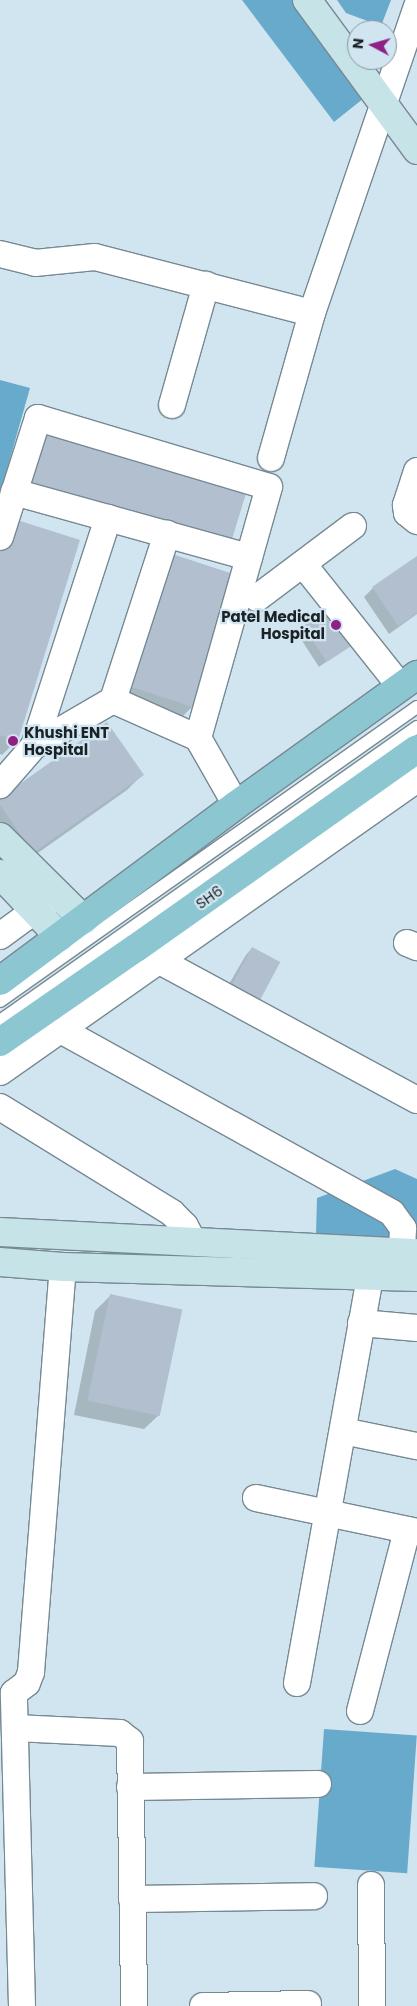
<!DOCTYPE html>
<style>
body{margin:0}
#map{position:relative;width:417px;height:2006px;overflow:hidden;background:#d1e5f0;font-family:Poppins,sans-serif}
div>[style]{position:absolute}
.forest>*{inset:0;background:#68aacb;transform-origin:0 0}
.shadow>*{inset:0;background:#0003}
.building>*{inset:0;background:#b1bfcf;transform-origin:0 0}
.roads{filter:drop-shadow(1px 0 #768993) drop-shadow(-1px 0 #768993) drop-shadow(0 1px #768993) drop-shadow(0 -1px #768993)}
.lane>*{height:12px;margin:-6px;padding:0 6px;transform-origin:6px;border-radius:6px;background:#fff}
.street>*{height:26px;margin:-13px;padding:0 13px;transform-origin:13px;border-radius:13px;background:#fff}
.secondary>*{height:28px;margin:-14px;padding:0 14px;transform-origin:14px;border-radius:14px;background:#c6e3e8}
.primary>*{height:28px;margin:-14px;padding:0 14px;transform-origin:14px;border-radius:14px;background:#8cc7d1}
.dots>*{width:14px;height:14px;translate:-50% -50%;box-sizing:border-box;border:2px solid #d1e5f0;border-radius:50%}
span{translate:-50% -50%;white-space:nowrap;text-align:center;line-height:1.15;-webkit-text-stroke:4.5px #d1e5f0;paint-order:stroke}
.poi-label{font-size:15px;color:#1b2226;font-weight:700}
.right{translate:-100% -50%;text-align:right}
.left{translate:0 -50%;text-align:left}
.street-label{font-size:15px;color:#1b2226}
.north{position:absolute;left:347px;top:20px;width:50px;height:50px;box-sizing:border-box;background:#d1e5f0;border:1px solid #88979f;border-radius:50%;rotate:276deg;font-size:14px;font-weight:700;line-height:20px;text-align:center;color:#1b2226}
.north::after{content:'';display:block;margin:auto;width:18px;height:22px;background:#8d2185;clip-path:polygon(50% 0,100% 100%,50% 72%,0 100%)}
</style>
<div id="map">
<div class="forest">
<div style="clip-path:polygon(242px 0,293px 0,364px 98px,334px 122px)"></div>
<div style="clip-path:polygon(337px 0,391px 0,381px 26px,346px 13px)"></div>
<div style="clip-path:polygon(0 380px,30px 388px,0 494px)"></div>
<div style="clip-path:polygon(395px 1169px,417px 1179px,417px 1241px,316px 1233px,317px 1198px)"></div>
<div style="left:324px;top:1729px;width:93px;height:138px;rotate:4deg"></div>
</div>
<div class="shadow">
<div style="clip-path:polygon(0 531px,17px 740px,2px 755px,0 754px)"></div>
<div style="clip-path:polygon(417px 557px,417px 614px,389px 634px,364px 597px,373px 588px)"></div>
<div style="clip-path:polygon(155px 570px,192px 707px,177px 722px,112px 700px)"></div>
<div style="clip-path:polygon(304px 627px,352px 643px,319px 667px,297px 633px)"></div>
<div style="clip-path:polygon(142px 775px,127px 790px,18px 867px,0 841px,0 799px)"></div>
<div style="clip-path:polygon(252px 948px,247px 1011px,222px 996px,246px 955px)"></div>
<div style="clip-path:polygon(110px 1296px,159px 1415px,144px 1429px,74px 1415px,95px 1311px)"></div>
</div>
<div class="building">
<div style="left:42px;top:432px;width:213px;height:53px;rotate:17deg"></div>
<div style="clip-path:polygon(11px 518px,80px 540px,18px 741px,0 735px,0 554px)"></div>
<div style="left:169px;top:553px;width:71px;height:139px;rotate:18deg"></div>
<div style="clip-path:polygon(417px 556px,417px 613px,398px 626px,372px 587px)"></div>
<div style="left:331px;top:608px;width:43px;height:33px;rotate:57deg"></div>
<div style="clip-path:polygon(107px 722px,144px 775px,33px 853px,0 805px,0 798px)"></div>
<div style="left:252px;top:947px;width:32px;height:48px;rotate:28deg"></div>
<div style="left:110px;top:1294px;width:74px;height:109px;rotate:12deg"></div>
</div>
<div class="roads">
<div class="lane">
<div style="left:0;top:1001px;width:510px;rotate:-35.19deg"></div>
<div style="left:0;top:1021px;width:510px;rotate:-35.19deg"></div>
</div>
<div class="street">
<div style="left:0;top:254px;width:36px;rotate:14deg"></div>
<div style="left:35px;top:263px;width:60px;rotate:-5.7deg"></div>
<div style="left:95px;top:257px;width:224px;rotate:14.5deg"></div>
<div style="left:312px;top:313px;width:324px;rotate:-71.1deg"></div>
<div style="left:172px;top:405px;width:125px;rotate:-74.2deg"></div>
<div style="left:271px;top:458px;width:151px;rotate:-74.2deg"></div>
<div style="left:417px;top:471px;width:36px;rotate:108deg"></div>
<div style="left:406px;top:505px;width:8px;rotate:83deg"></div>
<div style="left:407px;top:513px;width:13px;rotate:39deg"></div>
<div style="left:14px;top:492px;width:244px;rotate:15.5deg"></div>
<div style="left:0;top:537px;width:125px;rotate:-72.3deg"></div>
<div style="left:38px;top:418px;width:241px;rotate:16.6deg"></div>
<div style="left:269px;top:487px;width:261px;rotate:105.8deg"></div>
<div style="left:198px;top:738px;width:93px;rotate:-155.9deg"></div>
<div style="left:113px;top:700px;width:91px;rotate:149.8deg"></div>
<div style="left:34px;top:746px;width:52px;rotate:131.1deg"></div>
<div style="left:303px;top:564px;width:157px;rotate:51.5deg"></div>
<div style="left:257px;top:598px;width:120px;rotate:-36.9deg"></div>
<div style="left:113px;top:700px;width:175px;rotate:-72deg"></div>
<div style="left:198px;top:738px;width:77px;rotate:60.4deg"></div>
<div style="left:34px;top:746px;width:240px;rotate:-72deg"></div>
<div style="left:0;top:936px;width:64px;rotate:-36.2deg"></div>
<div style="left:407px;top:943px;width:11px;rotate:22deg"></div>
<div style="left:145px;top:953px;width:309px;rotate:28.4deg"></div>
<div style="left:59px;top:1029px;width:380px;rotate:28.9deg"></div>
<div style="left:392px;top:1213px;width:19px;rotate:54deg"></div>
<div style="left:403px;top:1228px;width:46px;rotate:92.5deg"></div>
<div style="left:0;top:1072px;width:510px;rotate:-35.09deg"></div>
<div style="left:0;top:1107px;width:202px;rotate:31.6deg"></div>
<div style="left:172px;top:1213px;width:18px;rotate:45deg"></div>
<div style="left:185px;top:1226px;width:17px;rotate:62deg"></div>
<div style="left:361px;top:1323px;width:56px;rotate:5.1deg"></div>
<div style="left:343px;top:1431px;width:76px;rotate:11.5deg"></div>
<div style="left:256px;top:1498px;width:165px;rotate:11.9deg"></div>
<div style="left:297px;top:1683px;width:413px;rotate:-79.8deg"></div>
<div style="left:360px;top:1711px;width:187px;rotate:-75.4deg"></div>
<div style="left:15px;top:1728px;width:105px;rotate:2.7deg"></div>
<div style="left:120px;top:1733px;width:13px;rotate:39deg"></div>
<div style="left:130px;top:1741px;width:265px;rotate:89.1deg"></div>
<div style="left:130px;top:1787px;width:188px;rotate:-0.9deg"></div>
<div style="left:371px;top:1885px;width:121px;rotate:89.5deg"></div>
<div style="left:132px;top:1899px;width:182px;rotate:-0.9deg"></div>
<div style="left:22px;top:2006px;width:313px;rotate:-91.5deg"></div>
<div style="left:14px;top:1693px;width:16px;rotate:-38deg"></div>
<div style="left:27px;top:1683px;width:12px;rotate:-70deg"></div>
<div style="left:31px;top:1672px;width:406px;rotate:-85.5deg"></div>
<div style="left:203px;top:2006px;width:105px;rotate:-1.1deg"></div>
</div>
<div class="secondary">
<div style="left:307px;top:0;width:186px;rotate:53.7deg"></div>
<div style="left:0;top:837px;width:118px;rotate:44.7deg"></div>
<div style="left:0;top:874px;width:87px;rotate:46.4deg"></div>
<div style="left:0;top:1232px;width:418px;rotate:2.9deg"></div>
<div style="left:0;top:1262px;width:63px;rotate:4.5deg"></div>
<div style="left:63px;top:1267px;width:354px;rotate:1.6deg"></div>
</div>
<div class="primary">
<div style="left:0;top:981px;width:294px;rotate:-36.7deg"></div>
<div style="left:236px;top:805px;width:223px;rotate:-35.7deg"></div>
<div style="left:0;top:1042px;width:165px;rotate:-34.7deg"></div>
<div style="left:136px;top:948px;width:344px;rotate:-35.3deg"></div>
</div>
</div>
<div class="dots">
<div style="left:336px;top:625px;background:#8d2185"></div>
<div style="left:13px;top:741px;background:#8d2185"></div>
</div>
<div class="poi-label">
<span class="right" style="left:325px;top:625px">Patel Medical<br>Hospital</span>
<span class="left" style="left:24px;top:741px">Khushi ENT<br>Hospital</span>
</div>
<div class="street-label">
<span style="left:209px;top:897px;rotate:-35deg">SH6</span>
</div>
<div class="north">N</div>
</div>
